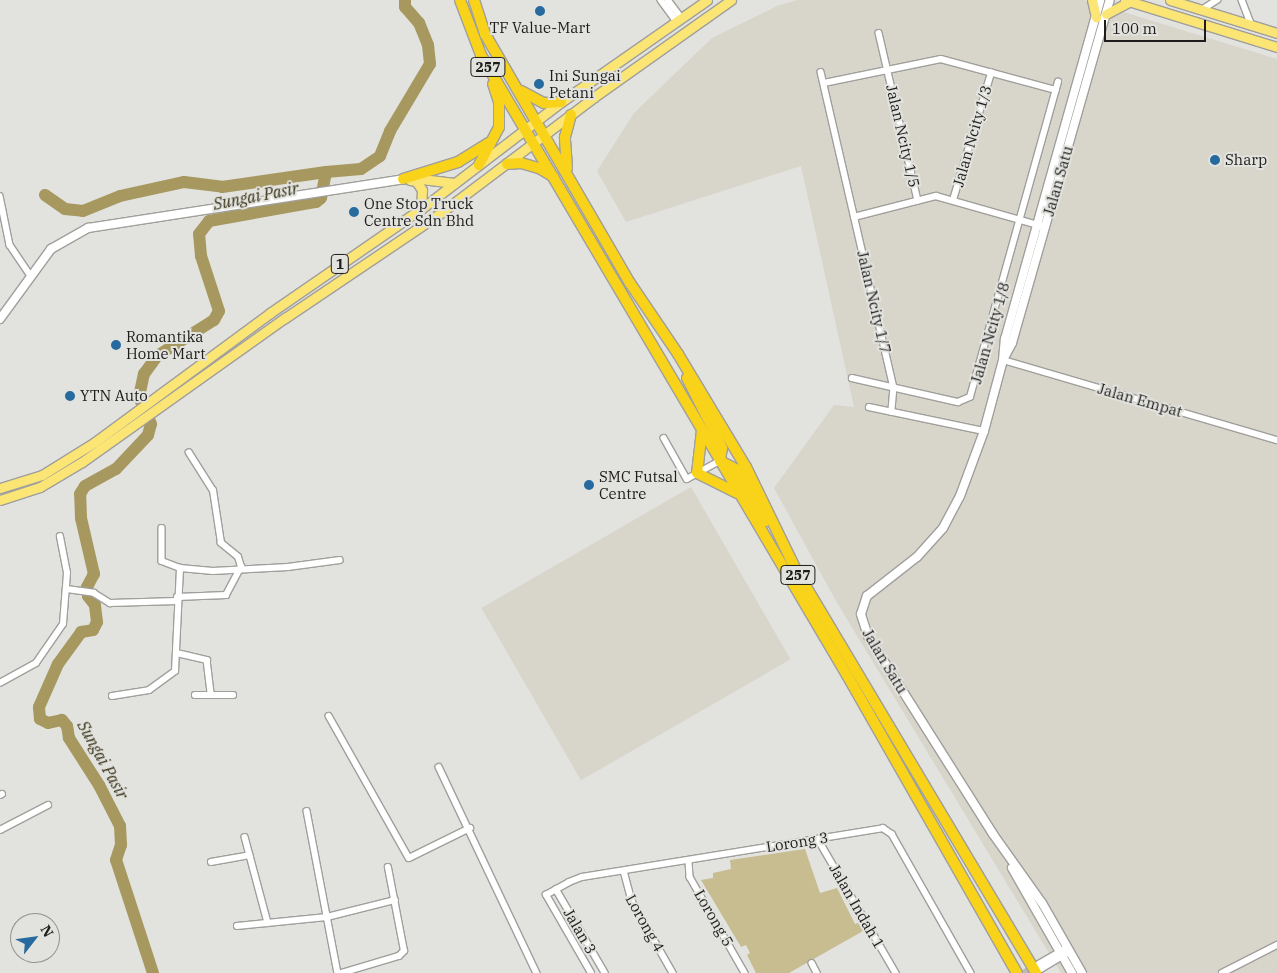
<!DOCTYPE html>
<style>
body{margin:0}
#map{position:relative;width:1277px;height:973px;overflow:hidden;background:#e2e2de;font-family:"IBM Plex Serif",serif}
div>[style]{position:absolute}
.built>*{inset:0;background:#d8d5cb;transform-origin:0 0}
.green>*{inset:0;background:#c8bd91}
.river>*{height:12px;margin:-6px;padding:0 6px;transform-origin:6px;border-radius:6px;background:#a6985f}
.street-tunnel>*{height:5.5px;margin-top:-2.75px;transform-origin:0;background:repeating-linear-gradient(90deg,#bbbab7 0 5.5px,transparent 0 8.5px)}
.roads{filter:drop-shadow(1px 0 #a09f9c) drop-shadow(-1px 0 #a09f9c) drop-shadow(0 1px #a09f9c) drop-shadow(0 -1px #a09f9c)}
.street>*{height:5.5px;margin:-2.75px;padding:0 2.75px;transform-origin:2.75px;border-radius:2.75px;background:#fff}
.secondary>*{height:8px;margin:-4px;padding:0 4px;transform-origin:4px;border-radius:4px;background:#fff}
.primary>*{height:9px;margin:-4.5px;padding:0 4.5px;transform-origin:4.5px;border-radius:4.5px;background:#fbe575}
.highway>*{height:10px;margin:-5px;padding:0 5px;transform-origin:5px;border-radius:5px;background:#f8d319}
.dots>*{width:14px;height:14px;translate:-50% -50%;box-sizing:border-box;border:2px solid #e2e2de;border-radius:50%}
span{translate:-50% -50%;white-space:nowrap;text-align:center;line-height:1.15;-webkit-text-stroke:4px #e2e2de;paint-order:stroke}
.shield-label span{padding:1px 4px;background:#e2e2de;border:1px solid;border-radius:4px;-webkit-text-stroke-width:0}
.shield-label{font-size:14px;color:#1d1c1b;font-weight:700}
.poi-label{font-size:15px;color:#1d1c1b}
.left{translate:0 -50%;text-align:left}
.street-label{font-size:15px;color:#1d1c1b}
.water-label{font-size:16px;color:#332d12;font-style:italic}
.north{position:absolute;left:10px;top:913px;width:50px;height:50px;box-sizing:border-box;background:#e2e2de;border:1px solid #939390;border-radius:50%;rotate:60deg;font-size:14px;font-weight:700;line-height:20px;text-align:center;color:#1d1c1b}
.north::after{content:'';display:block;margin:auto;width:18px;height:22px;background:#266a9f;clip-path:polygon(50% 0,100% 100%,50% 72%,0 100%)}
.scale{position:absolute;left:1104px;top:20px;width:102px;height:22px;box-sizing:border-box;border:2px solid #1d1c1b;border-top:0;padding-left:6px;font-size:15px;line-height:18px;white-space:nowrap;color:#1d1c1b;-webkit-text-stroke:4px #e2e2de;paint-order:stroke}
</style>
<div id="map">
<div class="built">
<div style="clip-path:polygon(797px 0,1084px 0,1277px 59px,1277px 973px,1061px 973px,836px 601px,774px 488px,834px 405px,854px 407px,801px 166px,626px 222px,597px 171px,634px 113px,712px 38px,777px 6px)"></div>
<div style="left:691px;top:487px;width:199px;height:242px;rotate:60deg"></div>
</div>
<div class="green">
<div style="clip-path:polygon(805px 849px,820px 893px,837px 888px,855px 924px,858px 923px,863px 931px,789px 973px,756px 973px,747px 955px,750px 953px,746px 945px,741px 947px,701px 880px,713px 878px,713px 873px,731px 869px,730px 860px)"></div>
</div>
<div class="river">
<div style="left:45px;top:195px;width:24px;rotate:35deg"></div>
<div style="left:65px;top:209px;width:18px;rotate:6deg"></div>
<div style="left:83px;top:211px;width:40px;rotate:-22deg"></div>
<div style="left:120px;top:196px;width:66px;rotate:-12.3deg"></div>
<div style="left:184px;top:182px;width:38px;rotate:7deg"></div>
<div style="left:222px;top:187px;width:105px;rotate:-8.2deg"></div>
<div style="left:153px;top:973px;width:119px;rotate:-108.1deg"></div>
<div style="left:116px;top:860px;width:16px;rotate:-72deg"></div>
<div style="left:121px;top:845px;width:19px;rotate:-93deg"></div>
<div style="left:120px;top:826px;width:46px;rotate:-117.1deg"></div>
<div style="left:99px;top:785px;width:56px;rotate:-122.6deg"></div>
<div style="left:69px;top:738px;width:12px;rotate:-99deg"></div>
<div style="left:67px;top:726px;width:8px;rotate:-130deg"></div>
<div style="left:62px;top:720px;width:14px;rotate:168deg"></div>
<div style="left:48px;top:723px;width:9px;rotate:-153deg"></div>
<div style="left:40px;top:719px;width:12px;rotate:-95deg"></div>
<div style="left:39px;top:707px;width:47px;rotate:-66.2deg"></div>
<div style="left:58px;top:664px;width:39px;rotate:-54deg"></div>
<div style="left:81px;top:632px;width:12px;rotate:-9deg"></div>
<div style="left:93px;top:630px;width:9px;rotate:-63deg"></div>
<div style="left:97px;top:622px;width:17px;rotate:-97deg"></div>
<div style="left:95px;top:605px;width:11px;rotate:-128deg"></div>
<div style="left:88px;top:596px;width:9px;rotate:-96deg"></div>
<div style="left:87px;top:587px;width:15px;rotate:-62deg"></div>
<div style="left:94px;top:574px;width:57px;rotate:-103.1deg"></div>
<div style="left:81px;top:518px;width:24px;rotate:-92deg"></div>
<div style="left:80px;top:494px;width:9px;rotate:-58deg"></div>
<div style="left:85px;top:486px;width:35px;rotate:-29deg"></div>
<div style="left:116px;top:469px;width:47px;rotate:-46.7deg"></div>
<div style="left:148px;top:435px;width:11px;rotate:-75deg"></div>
<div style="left:151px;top:424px;width:30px;rotate:-114deg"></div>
<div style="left:139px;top:397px;width:24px;rotate:-78deg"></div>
<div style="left:144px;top:374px;width:22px;rotate:-54deg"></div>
<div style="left:157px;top:356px;width:67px;rotate:-32.3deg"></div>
<div style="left:214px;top:320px;width:10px;rotate:-61deg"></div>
<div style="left:219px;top:311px;width:58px;rotate:-108.1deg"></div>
<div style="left:201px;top:256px;width:22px;rotate:-95deg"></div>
<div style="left:199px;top:234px;width:16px;rotate:-52deg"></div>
<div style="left:209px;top:221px;width:109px;rotate:-10.1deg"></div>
<div style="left:316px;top:202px;width:6px;rotate:-39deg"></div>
<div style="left:321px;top:198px;width:26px;rotate:-79deg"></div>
<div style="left:326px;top:172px;width:35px;rotate:-5deg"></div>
<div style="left:361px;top:169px;width:23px;rotate:-34deg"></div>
<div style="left:380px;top:156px;width:27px;rotate:-68deg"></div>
<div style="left:390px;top:131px;width:78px;rotate:-59.2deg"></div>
<div style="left:430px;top:64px;width:19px;rotate:-96deg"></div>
<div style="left:428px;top:45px;width:24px;rotate:-112deg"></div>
<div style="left:419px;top:23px;width:21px;rotate:-131deg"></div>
<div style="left:405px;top:7px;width:7px;rotate:-90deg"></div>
</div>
<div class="street-tunnel">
<div style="left:1023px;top:973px;width:13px;rotate:-29deg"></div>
</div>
<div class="roads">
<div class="street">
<div style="left:661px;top:0;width:26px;rotate:54deg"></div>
<div style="left:668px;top:0;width:21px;rotate:53deg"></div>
<div style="left:1242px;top:0;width:28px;rotate:69deg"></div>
<div style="left:1203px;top:9px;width:17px;rotate:-33deg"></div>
<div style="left:879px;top:33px;width:172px;rotate:76.9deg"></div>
<div style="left:821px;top:72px;width:323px;rotate:77deg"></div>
<div style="left:894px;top:387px;width:25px;rotate:95deg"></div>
<div style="left:824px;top:83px;width:119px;rotate:-11.6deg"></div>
<div style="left:941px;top:59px;width:119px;rotate:15.1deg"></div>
<div style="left:0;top:196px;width:50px;rotate:78.5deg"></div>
<div style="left:10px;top:245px;width:36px;rotate:56deg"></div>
<div style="left:953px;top:200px;width:133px;rotate:-73.3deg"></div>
<div style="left:854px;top:217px;width:85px;rotate:-14.4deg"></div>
<div style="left:936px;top:196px;width:109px;rotate:15.9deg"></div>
<div style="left:1003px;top:360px;width:285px;rotate:16.3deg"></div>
<div style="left:852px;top:378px;width:109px;rotate:12.8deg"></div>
<div style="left:958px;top:402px;width:13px;rotate:-23deg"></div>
<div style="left:970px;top:397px;width:327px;rotate:-74.4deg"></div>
<div style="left:869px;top:407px;width:117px;rotate:11.8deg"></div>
<div style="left:664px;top:438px;width:47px;rotate:60.7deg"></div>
<div style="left:687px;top:479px;width:38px;rotate:-29deg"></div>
<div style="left:162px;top:528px;width:33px;rotate:90deg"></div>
<div style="left:162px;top:561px;width:19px;rotate:21deg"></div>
<div style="left:180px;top:568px;width:33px;rotate:5deg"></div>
<div style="left:213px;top:571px;width:75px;rotate:-3.1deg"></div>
<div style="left:288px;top:567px;width:52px;rotate:-7.7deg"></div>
<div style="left:67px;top:589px;width:27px;rotate:8deg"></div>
<div style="left:94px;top:593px;width:19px;rotate:32deg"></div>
<div style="left:110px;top:603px;width:67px;rotate:-1.7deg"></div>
<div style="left:177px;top:597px;width:49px;rotate:-2.3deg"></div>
<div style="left:226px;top:595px;width:32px;rotate:-62deg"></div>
<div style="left:241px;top:567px;width:10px;rotate:-107deg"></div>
<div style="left:238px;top:557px;width:22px;rotate:-141deg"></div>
<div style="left:221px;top:543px;width:53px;rotate:-98.7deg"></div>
<div style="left:213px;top:491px;width:45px;rotate:-122.3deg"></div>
<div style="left:177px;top:653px;width:31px;rotate:13deg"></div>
<div style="left:207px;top:660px;width:35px;rotate:83deg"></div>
<div style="left:0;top:683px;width:41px;rotate:-29.1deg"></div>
<div style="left:36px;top:663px;width:47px;rotate:-55.3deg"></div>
<div style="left:63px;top:624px;width:51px;rotate:-85.5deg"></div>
<div style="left:67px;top:573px;width:37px;rotate:-101deg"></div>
<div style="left:195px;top:695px;width:38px"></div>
<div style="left:112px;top:696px;width:37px;rotate:-9deg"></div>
<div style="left:149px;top:690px;width:32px;rotate:-36deg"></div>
<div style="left:175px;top:671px;width:103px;rotate:-87.2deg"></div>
<div style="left:329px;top:716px;width:163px;rotate:60.6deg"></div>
<div style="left:409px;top:858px;width:68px;rotate:-26.2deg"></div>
<div style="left:439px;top:767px;width:228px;rotate:64.6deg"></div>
<div style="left:0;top:795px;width:2px;rotate:-27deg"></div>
<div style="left:307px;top:811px;width:165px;rotate:79.2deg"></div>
<div style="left:0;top:830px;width:54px;rotate:-27.5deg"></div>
<div style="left:245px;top:837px;width:89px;rotate:75deg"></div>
<div style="left:818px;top:839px;width:155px;rotate:59.8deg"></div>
<div style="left:211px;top:862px;width:39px;rotate:-10deg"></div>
<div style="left:689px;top:862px;width:15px;rotate:86deg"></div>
<div style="left:690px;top:877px;width:111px;rotate:60.2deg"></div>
<div style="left:624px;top:871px;width:31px;rotate:75deg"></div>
<div style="left:632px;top:901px;width:83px;rotate:60.3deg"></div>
<div style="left:556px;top:889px;width:97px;rotate:59.7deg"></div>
<div style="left:237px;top:926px;width:90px;rotate:-5.7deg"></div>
<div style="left:327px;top:917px;width:70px;rotate:-14deg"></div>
<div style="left:812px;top:963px;width:11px;rotate:63deg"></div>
<div style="left:1039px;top:964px;width:28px;rotate:-30deg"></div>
<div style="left:1041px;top:969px;width:29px;rotate:-31deg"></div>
<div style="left:342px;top:973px;width:59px;rotate:-16.6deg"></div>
<div style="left:399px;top:956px;width:7px;rotate:-45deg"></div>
<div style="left:404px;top:951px;width:85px;rotate:-100.9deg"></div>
<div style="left:591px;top:973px;width:90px;rotate:-120deg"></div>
<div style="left:546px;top:895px;width:26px;rotate:-29deg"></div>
<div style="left:569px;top:882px;width:14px;rotate:-21deg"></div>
<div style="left:582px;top:877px;width:305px;rotate:-9.2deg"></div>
<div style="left:883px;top:828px;width:11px;rotate:34deg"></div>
<div style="left:892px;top:834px;width:160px;rotate:60.4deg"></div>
<div style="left:1222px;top:973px;width:62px;rotate:-27deg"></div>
</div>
<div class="secondary">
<div style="left:0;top:319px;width:87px;rotate:-53.9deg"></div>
<div style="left:51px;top:249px;width:43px;rotate:-29.6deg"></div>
<div style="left:88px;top:228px;width:319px;rotate:-8.8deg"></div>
<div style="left:1005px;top:356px;width:15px;rotate:-62deg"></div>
<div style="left:1012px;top:343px;width:357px;rotate:-74.1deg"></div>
<div style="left:1012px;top:868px;width:121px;rotate:60.3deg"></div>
<div style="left:1082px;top:973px;width:81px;rotate:-119.7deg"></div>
<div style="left:1042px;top:903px;width:85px;rotate:-125.4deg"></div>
<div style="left:993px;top:834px;width:234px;rotate:-122.3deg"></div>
<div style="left:868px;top:636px;width:23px;rotate:-108deg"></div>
<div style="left:861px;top:614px;width:19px;rotate:-72deg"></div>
<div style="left:867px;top:596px;width:63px;rotate:-38deg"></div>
<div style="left:917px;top:557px;width:39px;rotate:-48deg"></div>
<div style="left:943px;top:528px;width:36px;rotate:-62deg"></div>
<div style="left:960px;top:496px;width:69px;rotate:-69.7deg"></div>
<div style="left:984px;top:431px;width:73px;rotate:-75deg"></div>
<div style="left:1003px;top:360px;width:21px;rotate:-85deg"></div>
<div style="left:1005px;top:339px;width:352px;rotate:-74.3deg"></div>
</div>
<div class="primary">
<div style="left:1092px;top:0;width:18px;rotate:77deg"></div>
<div style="left:1125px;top:0;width:159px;rotate:17.2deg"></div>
<div style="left:1170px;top:0;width:112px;rotate:17.1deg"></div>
<div style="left:1106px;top:14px;width:27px;rotate:-28deg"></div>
<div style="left:413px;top:178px;width:42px;rotate:6.8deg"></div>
<div style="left:410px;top:180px;width:6px;rotate:9deg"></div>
<div style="left:416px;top:181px;width:11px;rotate:56deg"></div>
<div style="left:422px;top:190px;width:19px;rotate:93deg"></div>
<div style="left:0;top:488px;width:44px;rotate:-17.2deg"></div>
<div style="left:42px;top:475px;width:62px;rotate:-31.9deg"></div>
<div style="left:95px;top:442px;width:217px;rotate:-36.4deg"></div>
<div style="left:270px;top:313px;width:183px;rotate:-34.6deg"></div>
<div style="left:421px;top:209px;width:176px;rotate:-37.4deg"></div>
<div style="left:561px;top:102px;width:178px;rotate:-34.9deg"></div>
<div style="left:0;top:500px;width:42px;rotate:-18deg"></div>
<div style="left:40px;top:487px;width:49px;rotate:-30.8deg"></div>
<div style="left:82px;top:462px;width:249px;rotate:-35.4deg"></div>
<div style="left:285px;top:318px;width:189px;rotate:-34deg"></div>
<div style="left:442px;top:212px;width:191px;rotate:-37.1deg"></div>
<div style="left:594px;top:97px;width:168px;rotate:-35.3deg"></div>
</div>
<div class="highway">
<div style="left:460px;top:0;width:59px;rotate:69.1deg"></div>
<div style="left:481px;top:55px;width:720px;rotate:59.45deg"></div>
<div style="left:847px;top:675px;width:343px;rotate:60.3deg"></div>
<div style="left:474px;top:0;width:36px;rotate:72deg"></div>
<div style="left:485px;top:34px;width:288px;rotate:59.8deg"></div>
<div style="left:630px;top:283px;width:86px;rotate:55.9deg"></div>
<div style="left:678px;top:354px;width:132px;rotate:59deg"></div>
<div style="left:746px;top:467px;width:114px;rotate:64.1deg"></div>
<div style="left:796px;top:570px;width:469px;rotate:59.2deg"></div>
<div style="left:521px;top:91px;width:26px;rotate:28deg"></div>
<div style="left:544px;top:103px;width:17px;rotate:-3deg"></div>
<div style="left:507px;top:164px;width:14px;rotate:-4deg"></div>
<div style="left:521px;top:163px;width:19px;rotate:16deg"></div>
<div style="left:539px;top:168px;width:17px;rotate:31deg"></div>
<div style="left:479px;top:165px;width:43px;rotate:-62.2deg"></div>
<div style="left:499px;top:127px;width:25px;rotate:-90deg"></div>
<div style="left:499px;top:102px;width:19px;rotate:-108deg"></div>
<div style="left:567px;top:168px;width:31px;rotate:-94deg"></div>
<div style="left:565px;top:137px;width:23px;rotate:-75deg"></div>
<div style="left:403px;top:179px;width:58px;rotate:-17.2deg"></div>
<div style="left:458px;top:162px;width:36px;rotate:-32deg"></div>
<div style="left:687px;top:378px;width:66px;rotate:63deg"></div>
<div style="left:717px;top:437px;width:12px;rotate:66deg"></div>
<div style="left:722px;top:448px;width:13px;rotate:99deg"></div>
<div style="left:702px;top:430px;width:43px;rotate:96.6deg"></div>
<div style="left:697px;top:473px;width:45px;rotate:26.6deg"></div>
<div style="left:720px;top:461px;width:18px;rotate:27deg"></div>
<div style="left:736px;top:469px;width:60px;rotate:60.9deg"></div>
</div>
</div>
<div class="dots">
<div style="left:540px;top:11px;background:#266a9f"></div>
<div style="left:539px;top:84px;background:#266a9f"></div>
<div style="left:1215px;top:160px;background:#266a9f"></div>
<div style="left:354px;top:212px;background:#266a9f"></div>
<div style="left:116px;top:345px;background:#266a9f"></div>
<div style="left:70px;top:396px;background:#266a9f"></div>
<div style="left:589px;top:485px;background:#266a9f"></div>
</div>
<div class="shield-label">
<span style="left:488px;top:67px">257</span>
<span style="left:340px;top:264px">1</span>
<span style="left:798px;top:575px">257</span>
</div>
<div class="poi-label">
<span style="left:540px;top:28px">TF Value-Mart</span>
<span class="left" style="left:549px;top:84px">Ini Sungai<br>Petani</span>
<span class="left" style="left:1225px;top:160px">Sharp</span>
<span class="left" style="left:364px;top:212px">One Stop Truck<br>Centre Sdn Bhd</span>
<span class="left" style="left:126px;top:345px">Romantika<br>Home Mart</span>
<span class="left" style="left:80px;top:396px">YTN Auto</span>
<span class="left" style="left:599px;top:485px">SMC Futsal<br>Centre</span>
</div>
<div class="street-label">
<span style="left:903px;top:136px;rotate:77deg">Jalan Ncity 1/5</span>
<span style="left:972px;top:136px;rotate:-74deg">Jalan Ncity 1/3</span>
<span style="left:1058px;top:181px;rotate:-74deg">Jalan Satu</span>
<span style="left:874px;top:302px;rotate:77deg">Jalan Ncity 1/7</span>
<span style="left:990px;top:333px;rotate:-74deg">Jalan Ncity 1/8</span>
<span style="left:1140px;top:400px;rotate:16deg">Jalan Empat</span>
<span style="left:885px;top:661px;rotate:59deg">Jalan Satu</span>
<span style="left:797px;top:842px;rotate:-9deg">Lorong 3</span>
<span style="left:857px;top:906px;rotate:60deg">Jalan Indah 1</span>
<span style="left:714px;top:918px;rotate:60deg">Lorong 5</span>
<span style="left:645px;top:923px;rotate:61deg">Lorong 4</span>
<span style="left:580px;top:931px;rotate:60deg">Jalan 3</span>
</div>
<div class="water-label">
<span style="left:256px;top:196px;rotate:-11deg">Sungai Pasir</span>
<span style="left:103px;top:760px;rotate:61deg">Sungai Pasir</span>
</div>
<div class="north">N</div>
<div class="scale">100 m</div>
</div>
